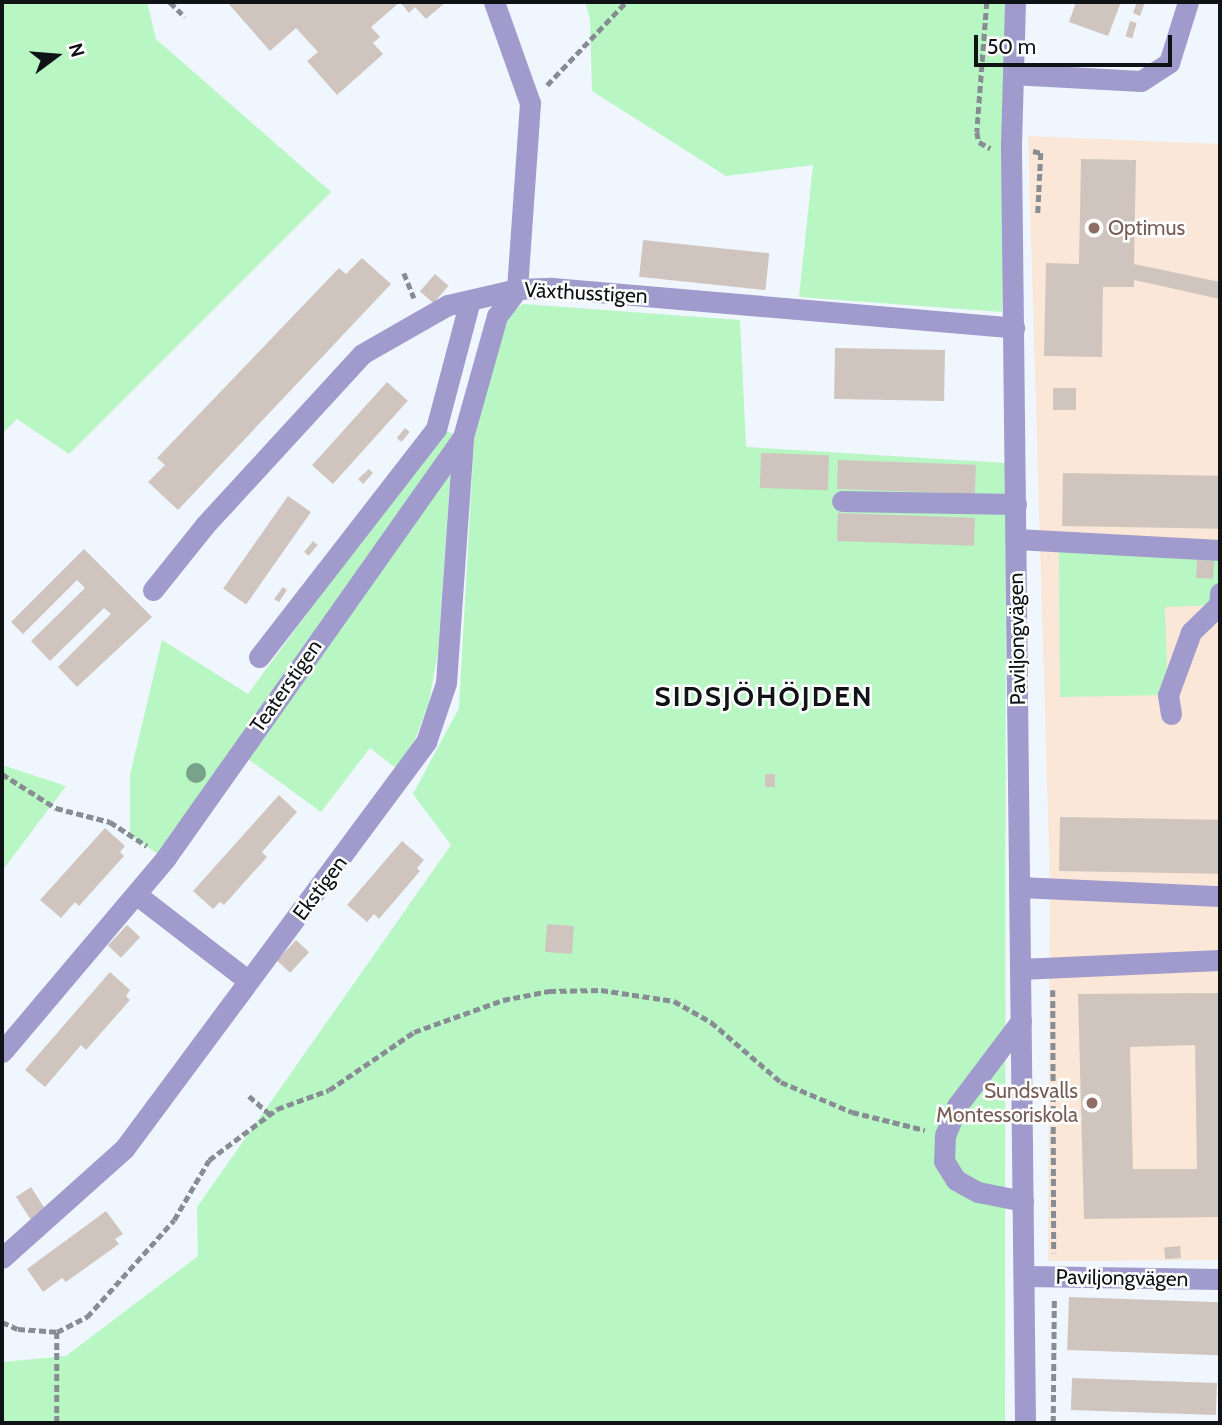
<!DOCTYPE html>
<meta charset="utf-8">
<style>
body{margin:0}
#map{position:relative;width:1222px;height:1425px;overflow:hidden;background:#eff6fd;font-family:Cabin,sans-serif}
div>[style]{position:absolute}
.commercial>*{inset:0;background:#fae7d7}
.green>*{inset:0;background:#b8f6c4}
.building>*{inset:0;background:#d0c5be;transform-origin:0 0}
.path>*{height:4.5px;margin-top:-2.25px;transform-origin:0;background:repeating-linear-gradient(90deg,#888d93 0 7px,transparent 0 10.5px)}
.minor>*{height:21px;margin:-10.5px;padding:0 10.5px;transform-origin:10.5px;border-radius:10.5px;background:#a09bcc}
.trees>*{width:20px;height:20px;margin:-10px;border-radius:50%;background:#79a28b}
.dots>*{width:19px;height:19px;translate:-50% -50%;box-sizing:border-box;border:4px solid #fff;border-radius:50%}
span{translate:-50% -50%;white-space:nowrap;text-align:center;line-height:1.15;-webkit-text-stroke:5px #fff;paint-order:stroke}
.education-label{font-size:21px;color:#785e54}
.left{translate:0 -50%;text-align:left}
.right{translate:-100% -50%;text-align:right}
.street-label{font-size:21px;color:#101316}
.district-label{font-size:28px;color:#101316;font-weight:700;letter-spacing:2px}
.frame{position:absolute;inset:0;border:4px solid #101316;pointer-events:none}
.north{position:absolute;left:21px;top:21px;width:70px;height:70px;-webkit-text-stroke:5px #fff;paint-order:stroke;rotate:74deg;font-size:19px;font-weight:700;line-height:28px;text-align:center;color:#101316}
.north::after{content:'';display:block;margin:auto;width:24px;height:32px;background:#101316;clip-path:polygon(50% 0,100% 100%,50% 72%,0 100%)}
.scale{position:absolute;left:974px;top:35px;width:198px;height:32px;box-sizing:border-box;border:4px solid #101316;border-top:0;padding-left:9px;font-size:21px;line-height:24px;white-space:nowrap;color:#101316;-webkit-text-stroke:5px #fff;paint-order:stroke}
</style>
<div id="map">
<div class="commercial">
<div style="clip-path:polygon(1028px 136px,1220px 144px,1220px 1260px,1048px 1261px,1050px 883px)"></div>
</div>
<div class="green">
<div style="clip-path:polygon(2px 2px,147px 2px,156px 39px,331px 192px,69px 454px,17px 419px,2px 434px)"></div>
<div style="clip-path:polygon(585px 2px,1005px 2px,1002px 312px,799px 297px,813px 165px,726px 176px,592px 91px,590px 19px)"></div>
<div style="clip-path:polygon(523px 304px,740px 320px,746px 447px,1006px 463px,1005px 1423px,2px 1423px,2px 1362px,66px 1356px,198px 1256px,197px 1207px,451px 845px,413px 794px,459px 708px,474px 441px,502px 318px)"></div>
<div style="clip-path:polygon(442px 430px,463px 437px,165px 859px,130px 835px,130px 775px,162px 640px,248px 694px)"></div>
<div style="clip-path:polygon(451px 465px,438px 652px,429px 702px,413px 745px,397px 769px,370px 748px,321px 812px,248px 759px)"></div>
<div style="clip-path:polygon(1059px 549px,1220px 550px,1219px 605px,1165px 607px,1168px 695px,1060px 697px)"></div>
<div style="clip-path:polygon(2px 765px,66px 786px,2px 871px)"></div>
</div>
<div class="building">
<div style="clip-path:polygon(227px 2px,446px 2px,426px 19px,415px 7px,409px 13px,400px 2px,371px 27px,380px 37px,373px 43px,383px 54px,337px 95px,307px 61px,318px 52px,296px 28px,270px 51px)"></div>
<div style="clip-path:polygon(1076px 2px,1121px 2px,1108px 36px,1069px 22px)"></div>
<div style="clip-path:polygon(1137px 2px,1145px 2px,1140px 16px,1133px 13px)"></div>
<div style="left:1130px;top:21px;width:7px;height:16px;rotate:16deg"></div>
<div style="clip-path:polygon(1081px 159px,1136px 160px,1134px 264px,1220px 282px,1220px 299px,1134px 280px,1134px 287px,1103px 287px,1102px 357px,1044px 356px,1046px 263px,1079px 264px)"></div>
<div style="left:643px;top:240px;width:127px;height:37px;rotate:6deg"></div>
<div style="clip-path:polygon(362px 258px,391px 284px,178px 510px,148px 482px,165px 465px,157px 458px,339px 268px,346px 274px)"></div>
<div style="left:435px;top:274px;width:18px;height:23px;rotate:41deg"></div>
<div style="left:835px;top:348px;width:110px;height:51px;rotate:1deg"></div>
<div style="left:387px;top:382px;width:28px;height:112px;rotate:42deg"></div>
<div style="left:1053px;top:388px;width:23px;height:22px"></div>
<div style="left:405px;top:428px;width:6px;height:13px;rotate:39deg"></div>
<div style="left:761px;top:453px;width:68px;height:35px;rotate:2deg"></div>
<div style="left:838px;top:460px;width:138px;height:29px;rotate:2deg"></div>
<div style="clip-path:polygon(369px 469px,373px 473px,363px 484px,358px 479px)"></div>
<div style="left:1063px;top:473px;width:157px;height:53px;rotate:1deg"></div>
<div style="left:288px;top:496px;width:28px;height:113px;rotate:35deg"></div>
<div style="left:838px;top:513px;width:137px;height:28px;rotate:2deg"></div>
<div style="left:313px;top:541px;width:6px;height:14px;rotate:39deg"></div>
<div style="clip-path:polygon(84px 549px,152px 617px,77px 687px,58px 667px,111px 614px,104px 608px,50px 661px,31px 641px,85px 588px,77px 580px,23px 634px,11px 622px)"></div>
<div style="left:1197px;top:560px;width:17px;height:18px;rotate:3deg"></div>
<div style="clip-path:polygon(283px 587px,287px 590px,279px 602px,274px 599px)"></div>
<div style="left:765px;top:774px;width:10px;height:13px"></div>
<div style="clip-path:polygon(279px 795px,297px 812px,262px 852px,267px 857px,224px 905px,220px 902px,213px 909px,193px 891px)"></div>
<div style="left:1060px;top:817px;width:160px;height:54px;rotate:1deg"></div>
<div style="clip-path:polygon(105px 828px,125px 846px,120px 852px,124px 856px,79px 906px,75px 902px,61px 918px,40px 900px)"></div>
<div style="clip-path:polygon(402px 841px,424px 860px,417px 868px,420px 871px,379px 919px,374px 914px,367px 922px,347px 905px)"></div>
<div style="left:547px;top:924px;width:27px;height:28px;rotate:4deg"></div>
<div style="left:127px;top:925px;width:18px;height:28px;rotate:43deg"></div>
<div style="left:296px;top:940px;width:18px;height:28px;rotate:43deg"></div>
<div style="clip-path:polygon(110px 972px,130px 990px,126px 996px,130px 1000px,86px 1050px,81px 1045px,45px 1087px,25px 1070px)"></div>
<div style="clip-path:polygon(evenodd,1220px 993px,1220px 1217px,1084px 1219px,1078px 994px,1220px 993px,1195px 1045px,1197px 1169px,1133px 1169px,1130px 1047px,1195px 1045px)"></div>
<div style="left:31px;top:1187px;width:27px;height:18px;rotate:57deg"></div>
<div style="clip-path:polygon(106px 1211px,123px 1234px,115px 1239px,119px 1244px,66px 1282px,62px 1278px,43px 1292px,27px 1269px)"></div>
<div style="left:1180px;top:1246px;width:12px;height:16px;rotate:85deg"></div>
<div style="left:1069px;top:1297px;width:151px;height:53px;rotate:2deg"></div>
<div style="left:1072px;top:1378px;width:145px;height:32px;rotate:2deg"></div>
</div>
<div class="path">
<div style="left:170px;top:2px;width:21px;rotate:45deg"></div>
<div style="left:987px;top:2px;width:130px;rotate:94.4deg"></div>
<div style="left:977px;top:132px;width:10px;rotate:79deg"></div>
<div style="left:979px;top:142px;width:13px;rotate:29deg"></div>
<div style="left:547px;top:85px;width:115px;rotate:-46.4deg"></div>
<div style="left:1033px;top:151px;width:8px;rotate:14deg"></div>
<div style="left:1041px;top:153px;width:60px;rotate:92.9deg"></div>
<div style="left:404px;top:273px;width:27px;rotate:68deg"></div>
<div style="left:2px;top:774px;width:64px;rotate:32.2deg"></div>
<div style="left:56px;top:808px;width:56px;rotate:14.5deg"></div>
<div style="left:110px;top:822px;width:44px;rotate:33deg"></div>
<div style="left:1053px;top:990px;width:263px;rotate:89.8deg"></div>
<div style="left:249px;top:1096px;width:28px;rotate:41deg"></div>
<div style="left:2px;top:1322px;width:17px;rotate:24deg"></div>
<div style="left:18px;top:1329px;width:39px;rotate:4deg"></div>
<div style="left:57px;top:1332px;width:34px;rotate:-27deg"></div>
<div style="left:87px;top:1317px;width:130px;rotate:-48.1deg"></div>
<div style="left:174px;top:1220px;width:69px;rotate:-59.7deg"></div>
<div style="left:209px;top:1160px;width:85px;rotate:-36.9deg"></div>
<div style="left:277px;top:1109px;width:55px;rotate:-20.1deg"></div>
<div style="left:329px;top:1090px;width:103px;rotate:-34.3deg"></div>
<div style="left:414px;top:1032px;width:95px;rotate:-19.8deg"></div>
<div style="left:503px;top:1000px;width:47px;rotate:-11.1deg"></div>
<div style="left:549px;top:991px;width:52px;rotate:-1.1deg"></div>
<div style="left:601px;top:990px;width:74px;rotate:8.6deg"></div>
<div style="left:674px;top:1001px;width:43px;rotate:29.6deg"></div>
<div style="left:711px;top:1022px;width:92px;rotate:40.6deg"></div>
<div style="left:781px;top:1082px;width:77px;rotate:22.9deg"></div>
<div style="left:852px;top:1112px;width:75px;rotate:13.9deg"></div>
<div style="left:57px;top:1332px;width:91px;rotate:90deg"></div>
<div style="left:1053px;top:1423px;width:126px;rotate:-89.5deg"></div>
</div>
<div class="minor">
<div style="left:494px;top:2px;width:107px;rotate:70.4deg"></div>
<div style="left:530px;top:103px;width:186px;rotate:94deg"></div>
<div style="left:1015px;top:2px;width:146px;rotate:91.6deg"></div>
<div style="left:1011px;top:148px;width:1275px;rotate:89.37deg"></div>
<div style="left:1013px;top:74px;width:128px;rotate:3.1deg"></div>
<div style="left:1141px;top:81px;width:33px;rotate:-33deg"></div>
<div style="left:1169px;top:63px;width:64px;rotate:-72.7deg"></div>
<div style="left:842px;top:501px;width:174px;rotate:1deg"></div>
<div style="left:1016px;top:539px;width:204px;rotate:3.1deg"></div>
<div style="left:153px;top:590px;width:83px;rotate:-51.3deg"></div>
<div style="left:205px;top:525px;width:232px;rotate:-47.4deg"></div>
<div style="left:362px;top:354px;width:99px;rotate:-29.7deg"></div>
<div style="left:448px;top:305px;width:71px;rotate:-13.1deg"></div>
<div style="left:517px;top:289px;width:35px;rotate:-2deg"></div>
<div style="left:552px;top:288px;width:464px;rotate:4.9deg"></div>
<div style="left:259px;top:657px;width:289px;rotate:-52.2deg"></div>
<div style="left:436px;top:429px;width:133px;rotate:-75.2deg"></div>
<div style="left:1171px;top:714px;width:19px;rotate:-99deg"></div>
<div style="left:1168px;top:695px;width:67px;rotate:-69.9deg"></div>
<div style="left:1191px;top:632px;width:39px;rotate:-44deg"></div>
<div style="left:1219px;top:605px;width:12px;rotate:-85deg"></div>
<div style="left:1019px;top:887px;width:201px;rotate:2.6deg"></div>
<div style="left:137px;top:895px;width:138px;rotate:37.6deg"></div>
<div style="left:1020px;top:969px;width:200px;rotate:-2.6deg"></div>
<div style="left:1021px;top:1021px;width:106px;rotate:127deg"></div>
<div style="left:957px;top:1106px;width:31px;rotate:112deg"></div>
<div style="left:945px;top:1135px;width:26px;rotate:92deg"></div>
<div style="left:944px;top:1161px;width:22px;rotate:58deg"></div>
<div style="left:956px;top:1180px;width:25px;rotate:29deg"></div>
<div style="left:978px;top:1192px;width:46px;rotate:11.3deg"></div>
<div style="left:2px;top:1052px;width:253px;rotate:-49.8deg"></div>
<div style="left:165px;top:859px;width:517px;rotate:-54.77deg"></div>
<div style="left:463px;top:437px;width:126px;rotate:-74.3deg"></div>
<div style="left:497px;top:316px;width:34px;rotate:-53deg"></div>
<div style="left:2px;top:1258px;width:164px;rotate:-41.8deg"></div>
<div style="left:124px;top:1149px;width:507px;rotate:-53.42deg"></div>
<div style="left:426px;top:742px;width:62px;rotate:-71.3deg"></div>
<div style="left:446px;top:683px;width:247px;rotate:-86deg"></div>
<div style="left:1024px;top:1276px;width:196px;rotate:0.9deg"></div>
</div>
<div class="trees">
<div style="left:196px;top:773px"></div>
</div>
<div class="dots">
<div style="left:1094px;top:228px;background:#8d6e63"></div>
<div style="left:1092px;top:1103px;background:#8d6e63"></div>
</div>
<div class="education-label">
<span class="left" style="left:1108px;top:228px">Optimus</span>
<span class="right" style="left:1078px;top:1103px">Sundsvalls<br>Montessoriskola</span>
</div>
<div class="street-label">
<span style="left:586px;top:293px;rotate:3deg">Växthusstigen</span>
<span style="left:1017px;top:639px;rotate:-91deg">Paviljongvägen</span>
<span style="left:286px;top:686px;rotate:-55deg">Teaterstigen</span>
<span style="left:320px;top:888px;rotate:-53deg">Ekstigen</span>
<span style="left:1122px;top:1278px;rotate:1deg">Paviljongvägen</span>
</div>
<div class="district-label">
<span style="left:764px;top:696px">SIDSJÖHÖJDEN</span>
</div>
<div class="frame"></div>
<div class="north">N</div>
<div class="scale">50 m</div>
</div>
